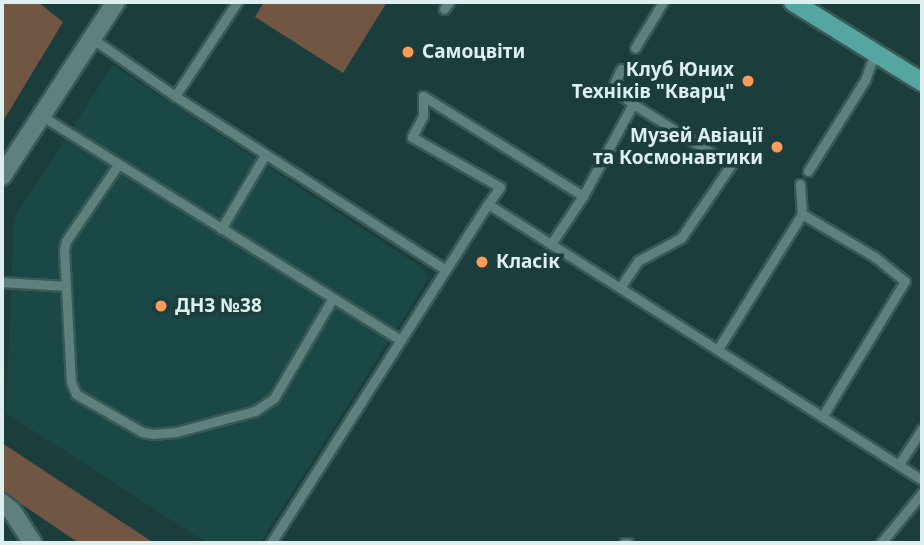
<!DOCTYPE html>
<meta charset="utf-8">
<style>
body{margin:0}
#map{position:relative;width:924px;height:545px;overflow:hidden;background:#1b3d3b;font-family:"Noto Sans",sans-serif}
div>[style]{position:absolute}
.built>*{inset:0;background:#1a4846}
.green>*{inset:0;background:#715644}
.roads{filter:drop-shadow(2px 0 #395957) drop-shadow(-2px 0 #395957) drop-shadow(0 2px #395957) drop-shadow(0 -2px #395957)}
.lane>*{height:9px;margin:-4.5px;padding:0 4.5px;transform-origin:4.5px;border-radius:4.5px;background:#5e817e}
.street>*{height:18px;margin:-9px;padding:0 9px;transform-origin:9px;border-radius:9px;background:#5e817e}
.primary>*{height:18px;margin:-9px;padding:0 9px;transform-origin:9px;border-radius:9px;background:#55a6a0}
.dots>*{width:19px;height:19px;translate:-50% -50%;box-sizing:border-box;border:4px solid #1b3d3b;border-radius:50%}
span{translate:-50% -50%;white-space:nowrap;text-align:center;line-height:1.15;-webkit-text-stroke:7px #1b3d3b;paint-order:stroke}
.poi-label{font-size:19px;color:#ddf0ef;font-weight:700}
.left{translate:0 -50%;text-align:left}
.right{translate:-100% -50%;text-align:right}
.frame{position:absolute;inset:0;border:4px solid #ddf0ef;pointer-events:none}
</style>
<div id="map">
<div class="built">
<div style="clip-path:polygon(113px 65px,424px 269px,428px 279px,260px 543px,207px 543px,6px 413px,14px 218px)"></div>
</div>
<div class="green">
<div style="clip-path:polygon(2px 2px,38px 2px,63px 22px,2px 123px)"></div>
<div style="clip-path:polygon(264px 2px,387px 2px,343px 73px,255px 17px)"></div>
<div style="clip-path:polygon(2px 443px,154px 543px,79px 543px,2px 491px)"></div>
</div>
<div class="roads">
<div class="lane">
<div style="left:444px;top:9px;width:9px;rotate:-54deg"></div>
<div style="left:93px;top:39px;width:100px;rotate:34.8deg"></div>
<div style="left:175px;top:96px;width:322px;rotate:32.7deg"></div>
<div style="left:635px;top:48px;width:54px;rotate:-58.7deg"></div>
<div style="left:621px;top:69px;width:21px;rotate:115deg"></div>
<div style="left:612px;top:88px;width:26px;rotate:37deg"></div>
<div style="left:175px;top:96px;width:113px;rotate:-56.6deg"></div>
<div style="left:423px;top:96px;width:189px;rotate:32deg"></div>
<div style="left:423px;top:96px;width:20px;rotate:90deg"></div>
<div style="left:423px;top:116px;width:24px;rotate:118deg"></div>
<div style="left:412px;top:137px;width:101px;rotate:29.6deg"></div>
<div style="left:500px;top:187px;width:21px;rotate:125deg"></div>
<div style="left:42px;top:116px;width:423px;rotate:32deg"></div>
<div style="left:118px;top:165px;width:92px;rotate:124.4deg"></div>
<div style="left:66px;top:241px;width:9px;rotate:103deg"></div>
<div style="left:64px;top:250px;width:132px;rotate:87deg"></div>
<div style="left:71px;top:382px;width:13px;rotate:67deg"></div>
<div style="left:76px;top:394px;width:76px;rotate:29.9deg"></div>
<div style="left:142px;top:432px;width:11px;rotate:10deg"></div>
<div style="left:153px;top:434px;width:23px;rotate:-5deg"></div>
<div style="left:176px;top:432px;width:82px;rotate:-14.9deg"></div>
<div style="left:255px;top:411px;width:23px;rotate:-34deg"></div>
<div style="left:274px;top:398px;width:116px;rotate:-59.5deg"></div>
<div style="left:808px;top:171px;width:107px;rotate:-57.9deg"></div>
<div style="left:865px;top:80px;width:30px;rotate:-70deg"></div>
<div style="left:802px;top:214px;width:85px;rotate:30.5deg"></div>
<div style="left:875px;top:257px;width:38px;rotate:39deg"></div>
<div style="left:905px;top:281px;width:159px;rotate:121.4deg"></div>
<div style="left:221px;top:229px;width:86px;rotate:-59.3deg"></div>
<div style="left:551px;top:244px;width:58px;rotate:-56.3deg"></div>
<div style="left:583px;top:196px;width:105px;rotate:-61.5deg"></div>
<div style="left:633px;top:104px;width:115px;rotate:31.9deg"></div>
<div style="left:731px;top:165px;width:88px;rotate:124.4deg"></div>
<div style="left:681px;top:238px;width:49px;rotate:151.9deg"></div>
<div style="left:638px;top:261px;width:32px;rotate:124deg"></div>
<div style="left:2px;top:282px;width:64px;rotate:3.6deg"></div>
<div style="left:718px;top:349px;width:159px;rotate:-58.1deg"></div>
<div style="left:802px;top:214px;width:30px;rotate:-94deg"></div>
<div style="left:899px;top:464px;width:42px;rotate:-56.7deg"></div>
<div style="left:271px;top:543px;width:403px;rotate:-57.4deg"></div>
<div style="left:488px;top:204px;width:514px;rotate:32.45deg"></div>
<div style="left:624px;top:543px;width:4px"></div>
<div style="left:881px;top:543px;width:65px;rotate:-50.6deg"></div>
</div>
<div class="street">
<div style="left:2px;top:176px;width:208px;rotate:-56.8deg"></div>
<div style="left:2px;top:503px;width:13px;rotate:39deg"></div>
<div style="left:12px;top:511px;width:38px;rotate:57deg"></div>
</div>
<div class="primary">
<div style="left:793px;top:2px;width:152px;rotate:31.8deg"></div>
</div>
</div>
<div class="dots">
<div style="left:408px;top:52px;background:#fe9b58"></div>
<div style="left:748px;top:81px;background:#fe9b58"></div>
<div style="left:777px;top:147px;background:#fe9b58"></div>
<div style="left:482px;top:262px;background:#fe9b58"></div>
<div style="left:161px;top:306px;background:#fe9b58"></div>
</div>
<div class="poi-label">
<span class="left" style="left:422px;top:52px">Самоцвіти</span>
<span class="right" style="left:734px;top:81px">Клуб Юних<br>Техніків "Кварц"</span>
<span class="right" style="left:763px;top:147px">Музей Авіації<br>та Космонавтики</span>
<span class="left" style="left:496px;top:262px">Класік</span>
<span class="left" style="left:175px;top:306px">ДНЗ №38</span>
</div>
<div class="frame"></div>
</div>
